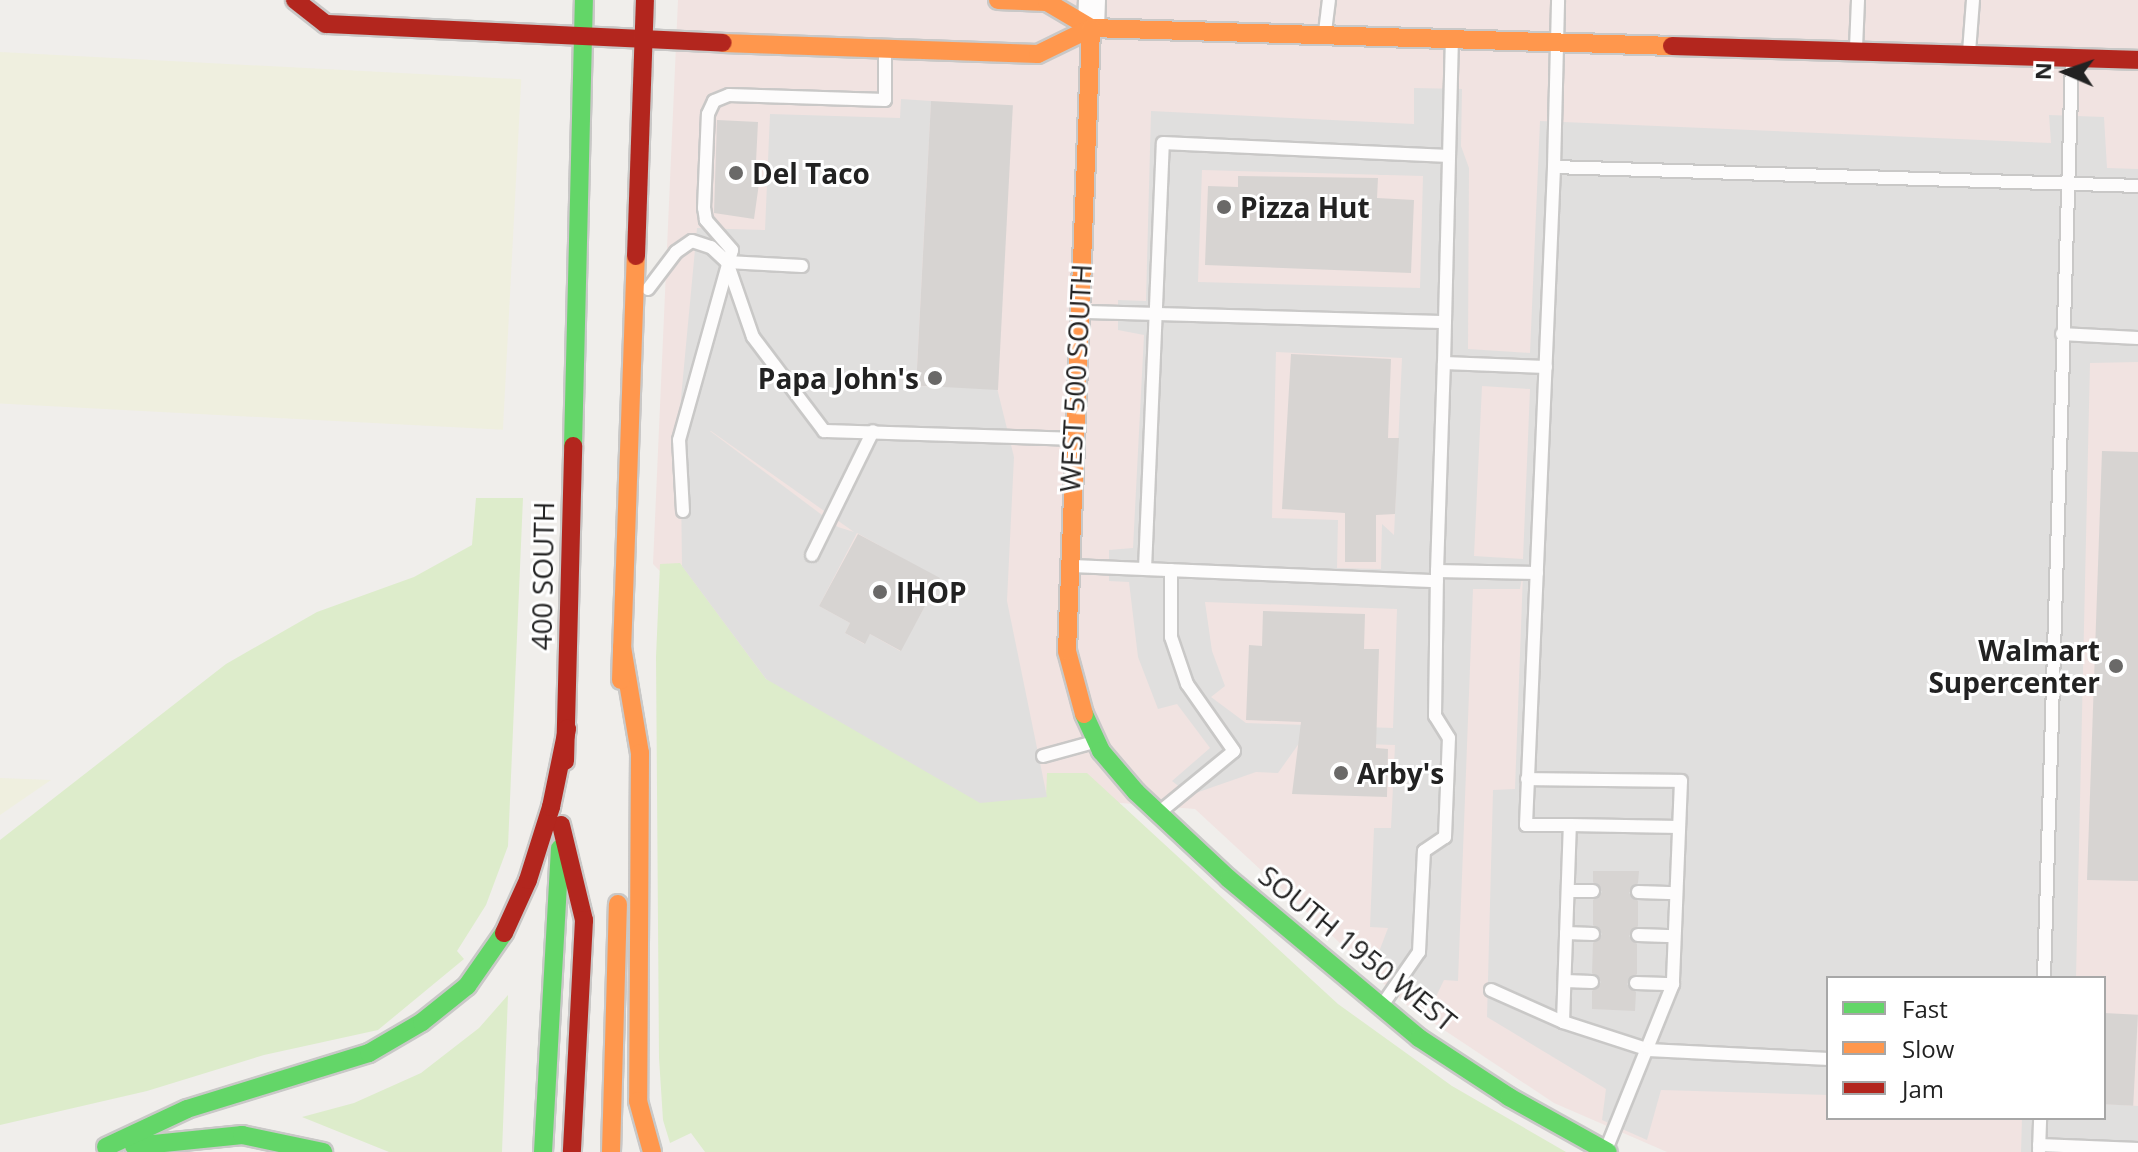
<!DOCTYPE html>
<style>
body{margin:0}
#map{position:relative;width:2138px;height:1152px;overflow:hidden;background:#f0eeeb;font-family:"Open Sans",sans-serif}
div>[style]{position:absolute}
.commercial>*{inset:0;background:#f1e3e1}
.farmland>*{inset:0;background:#efefdf;transform-origin:0 0}
.grass>*{inset:0;background:#ddeccb}
.parking>*{inset:0;background:#e0dfde}
.building>*{inset:0;background:#d7d4d2;transform-origin:0 0}
.roads{filter:drop-shadow(2px 0 #c9c8c7) drop-shadow(-2px 0 #c9c8c7) drop-shadow(0 2px #c9c8c7) drop-shadow(0 -2px #c9c8c7)}
.lane>*{height:12px;margin:-6px;padding:0 6px;transform-origin:6px;border-radius:6px;background:#fdfcfc}
.street>*{height:26px;margin:-13px;padding:0 13px;transform-origin:13px;border-radius:13px;background:#fdfcfc}
.fast>*{height:18px;margin:-9px;padding:0 9px;transform-origin:9px;border-radius:9px;background:#63d668}
.slow>*{height:18px;margin:-9px;padding:0 9px;transform-origin:9px;border-radius:9px;background:#ff974d}
.jam>*{height:18px;margin:-9px;padding:0 9px;transform-origin:9px;border-radius:9px;background:#b3261e}
.dots>*{width:22px;height:22px;translate:-50% -50%;box-sizing:border-box;border:4px solid #fff;border-radius:50%}
span{translate:-50% -50%;white-space:nowrap;text-align:center;line-height:1.15;-webkit-text-stroke:6px #fff;paint-order:stroke}
.poi-label{font-size:28px;color:#222;font-weight:700}
.left{translate:0 -50%;text-align:left}
.right{translate:-100% -50%;text-align:right}
.street-label{font-size:28px;color:#222}
.legend{position:absolute;left:1826px;top:976px;width:280px;height:144px;box-sizing:border-box;background:#fff;border:2px solid #a7a7a7;margin:0;padding:10px 14px;list-style:none;font-size:24px;color:#222}
.legend li{display:flex;align-items:center;gap:16px;height:40px}
.legend b{width:40px;border:2px solid #a7a7a7}
.north{position:absolute;left:2026px;top:32px;width:80px;height:80px;-webkit-text-stroke:6px #fff;paint-order:stroke;rotate:272deg;font-size:22px;font-weight:700;line-height:32px;text-align:center;color:#222}
.north::after{content:'';display:block;margin:auto;width:28px;height:36px;background:#222;clip-path:polygon(50% 0,100% 100%,50% 72%,0 100%)}
</style>
<div id="map">
<div class="commercial">
<div style="clip-path:polygon(evenodd,678px 0,2138px 0,2138px 1152px,1667px 1152px,1554px 1103px,1408px 1006px,1195px 809px,1047px 797px,766px 679px,653px 564px,678px 0,1828px 978px,2104px 978px,2104px 1118px,1828px 1118px,1828px 978px)"></div>
</div>
<div class="farmland">
<div style="left:0;top:52px;width:522px;height:351px;rotate:3deg"></div>
<div style="clip-path:polygon(0 778px,51px 780px,0 815px)"></div>
</div>
<div class="grass">
<div style="clip-path:polygon(476px 498px,523px 498px,508px 846px,486px 905px,457px 951px,464px 959px,378px 1030px,264px 1055px,147px 1091px,0 1125px,0 840px,226px 664px,317px 612px,414px 577px,472px 545px)"></div>
<div style="clip-path:polygon(680px 563px,766px 679px,1046px 797px,1047px 773px,1087px 773px,1338px 1004px,1452px 1086px,1566px 1152px,705px 1152px,691px 1133px,670px 1143px,663px 1120px,659px 1058px,656px 657px,660px 564px)"></div>
<div style="clip-path:polygon(508px 995px,502px 1152px,389px 1152px,302px 1117px,354px 1103px,421px 1073px,479px 1028px)"></div>
</div>
<div class="parking">
<div style="clip-path:polygon(evenodd,1414px 88px,1462px 89px,1461px 146px,1469px 168px,1468px 349px,1530px 353px,1540px 121px,2051px 143px,2049px 115px,2104px 117px,2107px 168px,2138px 169px,2138px 362px,2090px 363px,2076px 978px,1828px 978px,1828px 1095px,1661px 1090px,1647px 1140px,1602px 1120px,1606px 1089px,1487px 1017px,1493px 790px,1515px 789px,1523px 573px,1520px 589px,1473px 589px,1458px 981px,1444px 980px,1430px 1009px,1377px 957px,1388px 928px,1370px 927px,1374px 828px,1391px 828px,1395px 745px,1300px 742px,1278px 773px,1256px 772px,1190px 795px,1172px 781px,1210px 748px,1177px 704px,1158px 709px,1138px 657px,1129px 582px,1109px 581px,1109px 550px,1133px 548px,1144px 335px,1118px 330px,1118px 300px,1146px 301px,1151px 111px,1414px 124px,1414px 88px,1202px 170px,1423px 176px,1420px 288px,1198px 282px,1202px 170px,1414px 88px,1276px 352px,1402px 358px,1394px 535px,1382px 524px,1381px 569px,1337px 568px,1338px 520px,1272px 518px,1276px 352px,1414px 88px,1482px 386px,1530px 389px,1523px 559px,1474px 556px,1482px 386px,1414px 88px,1205px 602px,1397px 609px,1393px 728px,1246px 723px,1211px 697px,1225px 686px,1212px 651px,1205px 602px)"></div>
<div style="clip-path:polygon(evenodd,901px 99px,931px 101px,916px 386px,997px 388px,1014px 457px,1007px 601px,1047px 797px,980px 803px,766px 679px,682px 566px,680px 409px,697px 228px,765px 230px,770px 114px,900px 118px,901px 99px,710px 431px,711px 431px,854px 532px,838px 527px,710px 431px,901px 99px,857px 533px,940px 579px,900px 651px,870px 634px,864px 644px,845px 633px,850px 623px,819px 606px,857px 533px)"></div>
<div style="clip-path:polygon(2104px 1104px,2138px 1106px,2138px 1152px,2021px 1152px,2022px 1118px,2104px 1118px)"></div>
</div>
<div class="building">
<div style="left:931px;top:101px;width:82px;height:285px;rotate:3deg"></div>
<div style="clip-path:polygon(717px 120px,758px 122px,756px 162px,762px 162px,754px 219px,714px 213px)"></div>
<div style="clip-path:polygon(1238px 176px,1378px 178px,1377px 198px,1414px 200px,1411px 273px,1205px 265px,1208px 186px,1238px 187px)"></div>
<div style="clip-path:polygon(1291px 354px,1391px 359px,1388px 438px,1399px 438px,1395px 514px,1376px 515px,1376px 562px,1345px 562px,1345px 513px,1282px 509px)"></div>
<div style="clip-path:polygon(2102px 451px,2138px 452px,2138px 881px,2087px 880px)"></div>
<div style="clip-path:polygon(858px 534px,940px 578px,901px 651px,870px 634px,865px 644px,845px 633px,850px 623px,819px 606px)"></div>
<div style="clip-path:polygon(1263px 611px,1365px 614px,1364px 649px,1379px 649px,1376px 748px,1388px 749px,1387px 797px,1292px 794px,1301px 722px,1246px 720px,1249px 645px,1262px 646px)"></div>
<div style="clip-path:polygon(1593px 871px,1639px 871px,1638px 883px,1629px 893px,1638px 901px,1638px 926px,1629px 936px,1637px 944px,1637px 974px,1627px 984px,1636px 992px,1635px 1011px,1592px 1009px,1592px 991px,1601px 982px,1592px 973px,1593px 943px,1602px 934px,1593px 925px,1593px 900px,1602px 892px,1593px 882px)"></div>
<div style="left:2104px;top:1013px;width:34px;height:91px;rotate:3deg"></div>
</div>
<div class="roads">
<div class="lane">
<div style="left:1325px;top:32px;width:32px;rotate:-83deg"></div>
<div style="left:1856px;top:48px;width:48px;rotate:-87.6deg"></div>
<div style="left:1969px;top:52px;width:52px;rotate:-85.6deg"></div>
<div style="left:1554px;top:167px;width:167px;rotate:-88.6deg"></div>
<div style="left:727px;top:262px;width:75px;rotate:3.1deg"></div>
<div style="left:648px;top:289px;width:46px;rotate:-52.9deg"></div>
<div style="left:676px;top:252px;width:19px;rotate:-35deg"></div>
<div style="left:692px;top:241px;width:20px;rotate:18deg"></div>
<div style="left:711px;top:247px;width:22px;rotate:43deg"></div>
<div style="left:727px;top:262px;width:79px;rotate:70.9deg"></div>
<div style="left:753px;top:337px;width:118px;rotate:52.9deg"></div>
<div style="left:824px;top:431px;width:248px;rotate:1.8deg"></div>
<div style="left:1084px;top:312px;width:360px;rotate:1.6deg"></div>
<div style="left:2062px;top:334px;width:76px;rotate:3deg"></div>
<div style="left:1444px;top:363px;width:321px;rotate:-88.6deg"></div>
<div style="left:683px;top:511px;width:71px;rotate:-93.2deg"></div>
<div style="left:679px;top:440px;width:197px;rotate:-74.4deg"></div>
<div style="left:732px;top:250px;width:40px;rotate:-131deg"></div>
<div style="left:706px;top:220px;width:12px;rotate:-99deg"></div>
<div style="left:704px;top:208px;width:94px;rotate:-87.6deg"></div>
<div style="left:708px;top:114px;width:14px;rotate:-65deg"></div>
<div style="left:714px;top:101px;width:16px;rotate:-22deg"></div>
<div style="left:729px;top:95px;width:156px;rotate:1.8deg"></div>
<div style="left:885px;top:100px;width:46px;rotate:-90deg"></div>
<div style="left:812px;top:555px;width:138px;rotate:-63.8deg"></div>
<div style="left:1072px;top:566px;width:365px;rotate:2.4deg"></div>
<div style="left:1145px;top:569px;width:426px;rotate:-87.6deg"></div>
<div style="left:1163px;top:143px;width:286px;rotate:2.6deg"></div>
<div style="left:1537px;top:573px;width:100px;rotate:-178.9deg"></div>
<div style="left:1437px;top:571px;width:208px;rotate:-88.1deg"></div>
<div style="left:1444px;top:363px;width:102px;rotate:2.2deg"></div>
<div style="left:1043px;top:756px;width:53px;rotate:-15.4deg"></div>
<div style="left:1527px;top:779px;width:154px;rotate:0.7deg"></div>
<div style="left:1681px;top:781px;width:203px;rotate:92.3deg"></div>
<div style="left:1673px;top:984px;width:176px;rotate:112deg"></div>
<div style="left:1161px;top:811px;width:94px;rotate:-39.4deg"></div>
<div style="left:1234px;top:751px;width:82px;rotate:-125deg"></div>
<div style="left:1187px;top:684px;width:50px;rotate:-108.8deg"></div>
<div style="left:1171px;top:637px;width:67px;rotate:-90deg"></div>
<div style="left:1570px;top:825px;width:109px;rotate:1.1deg"></div>
<div style="left:1568px;top:891px;width:25px"></div>
<div style="left:1638px;top:892px;width:38px;rotate:2deg"></div>
<div style="left:1566px;top:933px;width:27px;rotate:2deg"></div>
<div style="left:1638px;top:935px;width:36px;rotate:2deg"></div>
<div style="left:2044px;top:978px;width:917px;rotate:-88.25deg"></div>
<div style="left:1565px;top:981px;width:27px;rotate:2deg"></div>
<div style="left:1636px;top:983px;width:37px;rotate:2deg"></div>
<div style="left:1491px;top:990px;width:79px;rotate:24deg"></div>
<div style="left:1563px;top:1022px;width:90px;rotate:18deg"></div>
<div style="left:1649px;top:1050px;width:179px;rotate:2.9deg"></div>
<div style="left:1383px;top:1004px;width:63px;rotate:-55.3deg"></div>
<div style="left:1419px;top:952px;width:101px;rotate:-87.2deg"></div>
<div style="left:1424px;top:851px;width:25px;rotate:-34deg"></div>
<div style="left:1445px;top:837px;width:99px;rotate:-87.7deg"></div>
<div style="left:1449px;top:738px;width:26px;rotate:-122deg"></div>
<div style="left:1435px;top:716px;width:145px;rotate:-89.2deg"></div>
<div style="left:1563px;top:1022px;width:197px;rotate:-88deg"></div>
<div style="left:1570px;top:825px;width:44px;rotate:180deg"></div>
<div style="left:1526px;top:825px;width:659px;rotate:-87.56deg"></div>
<div style="left:1554px;top:167px;width:584px;rotate:1.86deg"></div>
<div style="left:2039px;top:1145px;width:99px;rotate:2.3deg"></div>
<div style="left:2039px;top:1151px;width:33px;rotate:-88deg"></div>
</div>
<div class="street">
<div style="left:1091px;top:28px;width:28px;rotate:-88deg"></div>
</div>
<div class="fast">
<div style="left:573px;top:446px;width:446px;rotate:-88.6deg"></div>
<div style="left:1084px;top:714px;width:41px;rotate:65.3deg"></div>
<div style="left:1101px;top:751px;width:54px;rotate:49.5deg"></div>
<div style="left:1136px;top:792px;width:127px;rotate:43.1deg"></div>
<div style="left:1229px;top:879px;width:248px;rotate:39.9deg"></div>
<div style="left:1419px;top:1038px;width:108px;rotate:33.2deg"></div>
<div style="left:1509px;top:1097px;width:113px;rotate:29.1deg"></div>
<div style="left:134px;top:1146px;width:109px;rotate:-5.8deg"></div>
<div style="left:242px;top:1135px;width:83px;rotate:11.9deg"></div>
<div style="left:106px;top:1147px;width:89px;rotate:-25.1deg"></div>
<div style="left:187px;top:1109px;width:190px;rotate:-17.1deg"></div>
<div style="left:369px;top:1053px;width:61px;rotate:-30.3deg"></div>
<div style="left:422px;top:1022px;width:58px;rotate:-38.7deg"></div>
<div style="left:467px;top:986px;width:65px;rotate:-55.1deg"></div>
<div style="left:543px;top:1152px;width:304px;rotate:-86.8deg"></div>
</div>
<div class="slow">
<div style="left:998px;top:0;width:49px;rotate:2.3deg"></div>
<div style="left:1047px;top:2px;width:51px;rotate:30.6deg"></div>
<div style="left:1091px;top:28px;width:581px;rotate:1.77deg"></div>
<div style="left:723px;top:43px;width:315px;rotate:2deg"></div>
<div style="left:1038px;top:54px;width:59px;rotate:-26.1deg"></div>
<div style="left:622px;top:647px;width:108px;rotate:80.4deg"></div>
<div style="left:640px;top:753px;width:348px;rotate:90.3deg"></div>
<div style="left:638px;top:1101px;width:53px;rotate:74.6deg"></div>
<div style="left:621px;top:680px;width:424px;rotate:-88deg"></div>
<div style="left:1084px;top:714px;width:65px;rotate:-105.1deg"></div>
<div style="left:1067px;top:651px;width:623px;rotate:-87.79deg"></div>
<div style="left:611px;top:1152px;width:248px;rotate:-88.4deg"></div>
</div>
<div class="jam">
<div style="left:295px;top:0;width:39px;rotate:38deg"></div>
<div style="left:326px;top:24px;width:397px;rotate:2.7deg"></div>
<div style="left:1672px;top:46px;width:466px;rotate:1.7deg"></div>
<div style="left:636px;top:256px;width:256px;rotate:-88deg"></div>
<div style="left:565px;top:761px;width:315px;rotate:-88.5deg"></div>
<div style="left:561px;top:825px;width:98px;rotate:76.4deg"></div>
<div style="left:584px;top:920px;width:232px;rotate:93deg"></div>
<div style="left:504px;top:933px;width:58px;rotate:-65.6deg"></div>
<div style="left:528px;top:880px;width:77px;rotate:-72.5deg"></div>
<div style="left:551px;top:807px;width:80px;rotate:-78.4deg"></div>
</div>
</div>
<div class="dots">
<div style="left:736px;top:173px;background:#6a6968"></div>
<div style="left:1224px;top:207px;background:#6a6968"></div>
<div style="left:935px;top:378px;background:#6a6968"></div>
<div style="left:880px;top:592px;background:#6a6968"></div>
<div style="left:2116px;top:666px;background:#6a6968"></div>
<div style="left:1341px;top:773px;background:#6a6968"></div>
</div>
<div class="poi-label">
<span class="left" style="left:752px;top:173px">Del Taco</span>
<span class="left" style="left:1240px;top:207px">Pizza Hut</span>
<span class="right" style="left:919px;top:378px">Papa John's</span>
<span class="left" style="left:896px;top:592px">IHOP</span>
<span class="right" style="left:2100px;top:666px">Walmart<br>Supercenter</span>
<span class="left" style="left:1357px;top:773px">Arby's</span>
</div>
<div class="street-label">
<span style="left:1075px;top:378px;rotate:-87deg">WEST 500 SOUTH</span>
<span style="left:542px;top:576px;rotate:-89deg">400 SOUTH</span>
<span style="left:1358px;top:948px;rotate:39deg">SOUTH 1950 WEST</span>
</div>
<ul class="legend">
<li><b style="height:10px;background:#63d668"></b>Fast</li>
<li><b style="height:10px;background:#ff974d"></b>Slow</li>
<li><b style="height:10px;background:#b3261e"></b>Jam</li>
</ul>
<div class="north">N</div>
</div>
